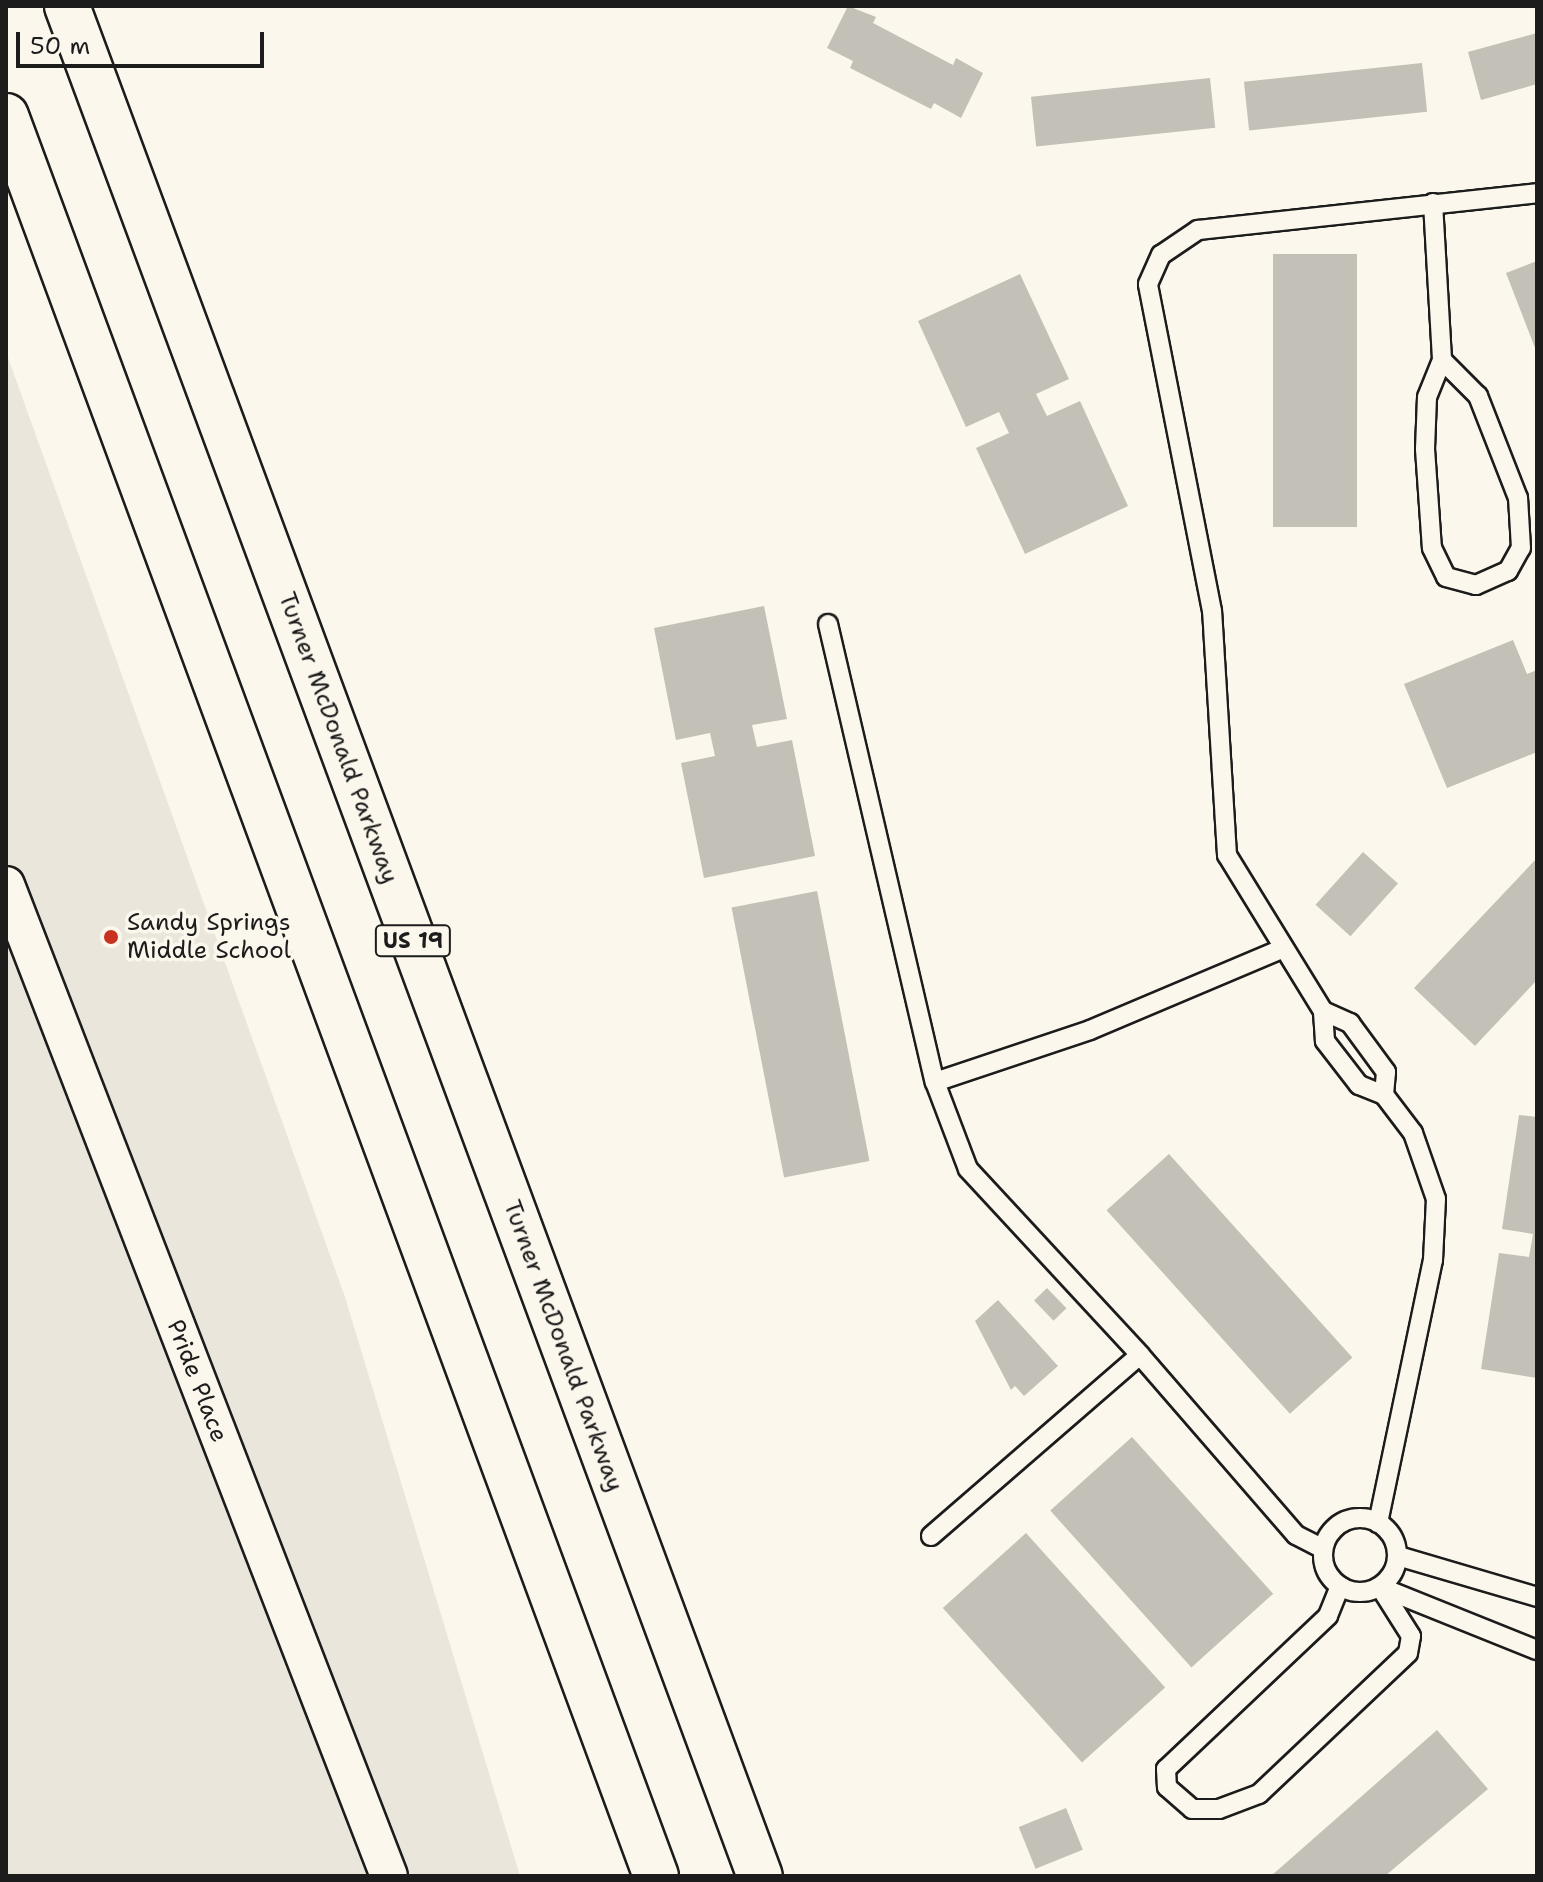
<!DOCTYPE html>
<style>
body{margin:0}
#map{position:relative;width:1543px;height:1882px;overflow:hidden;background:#fbf7ec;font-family:"Shantell Sans",sans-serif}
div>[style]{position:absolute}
.built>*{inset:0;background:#eae6dc}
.building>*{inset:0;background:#c3c0b8;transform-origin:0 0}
.roads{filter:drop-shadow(2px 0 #1c1c1c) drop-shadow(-2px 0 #1c1c1c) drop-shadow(0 2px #1c1c1c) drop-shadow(0 -2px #1c1c1c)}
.service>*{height:18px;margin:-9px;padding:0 9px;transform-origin:9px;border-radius:9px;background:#fbf7ec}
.service>.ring{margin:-9px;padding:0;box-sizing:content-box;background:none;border:18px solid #fbf7ec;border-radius:50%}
.minor>*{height:36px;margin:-18px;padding:0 18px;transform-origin:18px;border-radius:18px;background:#fbf7ec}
.motorway>*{height:44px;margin:-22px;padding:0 22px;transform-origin:22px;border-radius:22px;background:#fbf7ec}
.dots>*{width:22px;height:22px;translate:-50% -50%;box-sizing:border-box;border:4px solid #fbf7ec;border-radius:50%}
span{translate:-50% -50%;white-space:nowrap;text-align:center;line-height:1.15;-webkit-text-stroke:7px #fbf7ec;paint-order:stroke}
.shield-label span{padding:2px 6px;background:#fbf7ec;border:2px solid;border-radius:6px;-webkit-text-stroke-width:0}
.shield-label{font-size:22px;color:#1c1c1c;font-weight:700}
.street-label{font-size:24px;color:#1c1c1c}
.poi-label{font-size:24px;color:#1c1c1c}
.left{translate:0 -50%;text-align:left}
.frame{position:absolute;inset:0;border:8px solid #1c1c1c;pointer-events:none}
.scale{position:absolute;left:16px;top:32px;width:248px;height:36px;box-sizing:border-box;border:4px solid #1c1c1c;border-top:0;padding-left:10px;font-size:24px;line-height:28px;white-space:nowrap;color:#1c1c1c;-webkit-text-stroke:6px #fbf7ec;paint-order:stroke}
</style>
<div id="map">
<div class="built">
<div style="clip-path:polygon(6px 352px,345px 1297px,520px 1876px,6px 1876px)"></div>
</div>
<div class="building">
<div style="clip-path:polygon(848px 6px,876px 17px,873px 23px,953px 65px,956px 58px,983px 73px,961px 118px,934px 103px,931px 109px,850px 68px,853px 61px,827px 48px)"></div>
<div style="clip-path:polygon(1537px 33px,1537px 84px,1481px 100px,1468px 52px)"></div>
<div style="left:1422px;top:63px;width:49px;height:179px;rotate:84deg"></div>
<div style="left:1210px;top:78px;width:50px;height:180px;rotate:84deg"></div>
<div style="left:1273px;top:254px;width:84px;height:273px"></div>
<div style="clip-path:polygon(1537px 261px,1537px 353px,1506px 273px)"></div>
<div style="clip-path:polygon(1020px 274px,1069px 379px,1036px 394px,1047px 416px,1080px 401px,1128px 506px,1025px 554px,976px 448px,1009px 433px,999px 412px,966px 427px,918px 321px)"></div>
<div style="clip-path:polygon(764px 606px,787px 719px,752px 725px,757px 747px,792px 740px,815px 856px,704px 878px,681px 763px,715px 756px,710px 733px,676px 740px,654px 628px)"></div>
<div style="clip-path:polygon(1513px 640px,1527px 674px,1537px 670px,1537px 752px,1447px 788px,1404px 684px)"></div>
<div style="left:1363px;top:852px;width:47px;height:71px;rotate:42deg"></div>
<div style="clip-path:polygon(1537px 858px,1537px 980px,1475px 1046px,1414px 988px)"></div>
<div style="left:817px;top:891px;width:275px;height:87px;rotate:79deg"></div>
<div style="clip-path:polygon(1519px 1115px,1537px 1117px,1537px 1378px,1481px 1369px,1499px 1253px,1529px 1257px,1533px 1234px,1502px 1229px)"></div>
<div style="left:1169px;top:1154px;width:274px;height:84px;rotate:48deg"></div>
<div style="left:1047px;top:1288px;width:28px;height:18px;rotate:46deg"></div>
<div style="clip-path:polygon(998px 1300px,1058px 1366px,1024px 1396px,1015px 1386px,1011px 1390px,975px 1321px)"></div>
<div style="left:1132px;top:1437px;width:211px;height:110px;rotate:48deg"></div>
<div style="left:1026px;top:1533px;width:208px;height:112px;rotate:48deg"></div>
<div style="clip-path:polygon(1437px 1730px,1488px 1789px,1385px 1876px,1271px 1876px)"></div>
<div style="left:1066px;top:1808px;width:45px;height:51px;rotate:68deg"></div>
</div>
<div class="roads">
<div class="service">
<div style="left:1433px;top:203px;width:157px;rotate:86.7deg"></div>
<div style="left:1442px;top:360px;width:40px;rotate:112deg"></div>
<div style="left:1427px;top:397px;width:52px;rotate:92.2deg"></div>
<div style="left:1425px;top:449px;width:99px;rotate:86deg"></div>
<div style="left:1432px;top:548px;width:32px;rotate:64deg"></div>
<div style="left:1446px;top:577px;width:31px;rotate:15deg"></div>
<div style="left:1476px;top:585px;width:35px;rotate:-24deg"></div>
<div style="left:1508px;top:571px;width:26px;rotate:-61deg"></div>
<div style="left:1521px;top:548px;width:50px;rotate:-93.4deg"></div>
<div style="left:1518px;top:498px;width:110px;rotate:-111.4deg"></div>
<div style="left:1478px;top:396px;width:51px;rotate:-135deg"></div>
<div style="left:828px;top:624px;width:470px;rotate:76.9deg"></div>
<div style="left:935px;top:1082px;width:93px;rotate:69.2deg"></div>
<div style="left:968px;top:1169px;width:253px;rotate:47.2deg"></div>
<div style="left:1140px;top:1355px;width:238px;rotate:49.1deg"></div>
<div style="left:1296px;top:1535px;width:30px;rotate:27deg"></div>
<div style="left:1323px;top:1011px;width:183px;rotate:-121.6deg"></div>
<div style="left:1227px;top:855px;width:244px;rotate:-93.5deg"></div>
<div style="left:1212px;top:611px;width:333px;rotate:-101.1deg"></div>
<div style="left:1148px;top:284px;width:32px;rotate:-66deg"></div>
<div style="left:1161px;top:255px;width:45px;rotate:-34deg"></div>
<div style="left:1198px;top:230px;width:341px;rotate:-6.2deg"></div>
<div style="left:935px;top:1082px;width:163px;rotate:-18.5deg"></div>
<div style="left:1090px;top:1030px;width:208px;rotate:-22.9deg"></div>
<div class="ring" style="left:1323px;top:1518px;width:56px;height:56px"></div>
<div style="left:1378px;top:1523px;width:269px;rotate:-78.2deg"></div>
<div style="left:1433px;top:1260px;width:61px;rotate:-87.2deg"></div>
<div style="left:1436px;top:1199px;width:70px;rotate:-109.2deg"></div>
<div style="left:1413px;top:1133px;width:48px;rotate:-127.3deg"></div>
<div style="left:1384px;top:1095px;width:27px;rotate:-158deg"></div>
<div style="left:1359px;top:1085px;width:56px;rotate:-127.7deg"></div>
<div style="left:1325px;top:1041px;width:30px;rotate:-94deg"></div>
<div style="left:1323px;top:1011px;width:30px;rotate:24deg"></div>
<div style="left:1350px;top:1023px;width:61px;rotate:53.7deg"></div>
<div style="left:1386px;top:1072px;width:23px;rotate:95deg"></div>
<div style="left:931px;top:1536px;width:276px;rotate:-40.9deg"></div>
<div style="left:1398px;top:1556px;width:145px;rotate:16.4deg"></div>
<div style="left:1340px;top:1586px;width:32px;rotate:112deg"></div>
<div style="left:1328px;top:1616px;width:223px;rotate:136.6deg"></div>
<div style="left:1166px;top:1769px;width:18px;rotate:87deg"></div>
<div style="left:1167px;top:1787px;width:33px;rotate:41deg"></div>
<div style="left:1192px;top:1809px;width:27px"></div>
<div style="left:1219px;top:1809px;width:43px;rotate:-20.6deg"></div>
<div style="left:1259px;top:1794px;width:205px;rotate:-43.4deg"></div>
<div style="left:1408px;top:1653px;width:17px;rotate:-80deg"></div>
<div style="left:1411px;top:1636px;width:58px;rotate:-122.3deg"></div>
<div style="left:1380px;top:1587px;width:169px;rotate:21.9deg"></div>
</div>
<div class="minor">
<div style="left:6px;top:885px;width:1062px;rotate:68.87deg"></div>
</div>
<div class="motorway">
<div style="left:67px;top:6px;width:1994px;rotate:69.67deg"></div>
<div style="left:6px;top:116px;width:1876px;rotate:69.73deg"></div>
</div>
</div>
<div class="dots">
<div style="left:111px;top:937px;background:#c8321e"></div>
</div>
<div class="shield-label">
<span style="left:413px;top:941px">US 19</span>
</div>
<div class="street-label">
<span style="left:338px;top:738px;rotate:70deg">Turner McDonald Parkway</span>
<span style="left:563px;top:1346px;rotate:70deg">Turner McDonald Parkway</span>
<span style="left:197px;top:1381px;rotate:69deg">Pride Place</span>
</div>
<div class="poi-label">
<span class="left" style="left:127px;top:937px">Sandy Springs<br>Middle School</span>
</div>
<div class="frame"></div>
<div class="scale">50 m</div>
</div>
